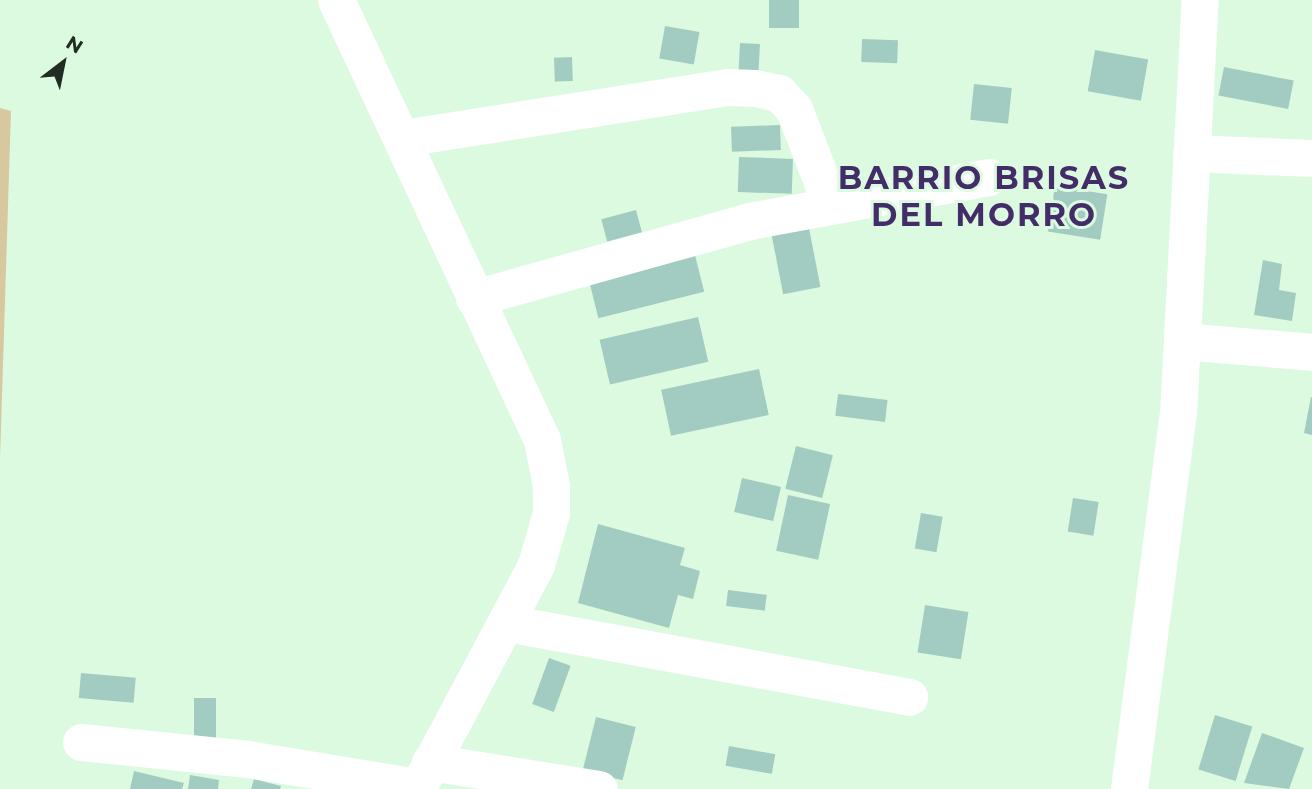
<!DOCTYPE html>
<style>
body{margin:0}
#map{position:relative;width:1312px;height:789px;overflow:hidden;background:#dcfae0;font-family:Montserrat,sans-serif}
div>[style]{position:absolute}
.green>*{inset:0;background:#d7c89f}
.building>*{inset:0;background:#a2ccc2;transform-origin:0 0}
.street>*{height:37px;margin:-18.5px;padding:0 18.5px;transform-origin:18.5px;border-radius:18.5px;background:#fff}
span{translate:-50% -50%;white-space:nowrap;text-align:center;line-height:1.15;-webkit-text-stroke:6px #dcfae0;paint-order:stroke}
.district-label{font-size:32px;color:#422d68;font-weight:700;letter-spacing:2px}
.north{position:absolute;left:28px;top:28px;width:70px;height:70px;-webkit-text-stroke:5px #dcfae0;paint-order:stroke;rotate:32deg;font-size:19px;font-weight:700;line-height:28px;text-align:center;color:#212c22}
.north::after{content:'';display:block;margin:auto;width:24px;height:32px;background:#212c22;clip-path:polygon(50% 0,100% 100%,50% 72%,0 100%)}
</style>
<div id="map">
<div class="green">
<div style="clip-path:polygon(0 108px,11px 111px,0 459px)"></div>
</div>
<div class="building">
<div style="left:769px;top:0;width:30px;height:28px"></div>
<div style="left:665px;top:26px;width:35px;height:33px;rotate:10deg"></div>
<div style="left:862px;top:39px;width:36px;height:23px;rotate:2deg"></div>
<div style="left:740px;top:43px;width:20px;height:31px;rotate:3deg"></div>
<div style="left:1095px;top:50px;width:54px;height:42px;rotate:10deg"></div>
<div style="left:572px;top:57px;width:24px;height:18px;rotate:88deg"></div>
<div style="left:1224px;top:67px;width:71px;height:29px;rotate:11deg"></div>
<div style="left:974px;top:84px;width:38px;height:36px;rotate:6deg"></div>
<div style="left:780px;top:125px;width:25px;height:49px;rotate:88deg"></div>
<div style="left:739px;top:157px;width:54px;height:35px;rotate:2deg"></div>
<div style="left:1055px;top:186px;width:53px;height:46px;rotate:9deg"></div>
<div style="left:636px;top:210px;width:23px;height:36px;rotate:75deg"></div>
<div style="left:809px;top:228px;width:60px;height:38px;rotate:79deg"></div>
<div style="left:695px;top:255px;width:38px;height:109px;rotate:76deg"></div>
<div style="clip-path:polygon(1263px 260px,1282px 264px,1279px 290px,1296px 293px,1292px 321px,1254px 315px)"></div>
<div style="left:698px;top:317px;width:46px;height:101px;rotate:77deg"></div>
<div style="left:759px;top:369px;width:47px;height:100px;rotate:78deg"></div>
<div style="left:838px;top:394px;width:50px;height:22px;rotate:7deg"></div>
<div style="clip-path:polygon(1311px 397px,1312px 397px,1312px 435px,1304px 433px)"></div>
<div style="left:796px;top:446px;width:38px;height:44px;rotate:14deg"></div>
<div style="left:742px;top:478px;width:40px;height:35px;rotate:13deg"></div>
<div style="left:788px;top:495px;width:43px;height:57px;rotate:12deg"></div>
<div style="left:1073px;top:498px;width:26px;height:34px;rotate:9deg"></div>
<div style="left:921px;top:513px;width:22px;height:36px;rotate:10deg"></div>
<div style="clip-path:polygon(598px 524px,685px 548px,680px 565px,700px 571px,693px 599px,678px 595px,669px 628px,578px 603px)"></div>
<div style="left:728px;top:590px;width:39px;height:16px;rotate:7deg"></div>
<div style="left:925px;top:605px;width:44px;height:48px;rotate:9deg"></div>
<div style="left:549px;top:658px;width:23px;height:49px;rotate:20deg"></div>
<div style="left:81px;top:673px;width:55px;height:25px;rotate:5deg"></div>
<div style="left:194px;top:698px;width:22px;height:40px"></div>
<div style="left:1215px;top:715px;width:39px;height:57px;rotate:17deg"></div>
<div style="left:596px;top:717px;width:41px;height:55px;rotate:14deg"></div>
<div style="clip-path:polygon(1262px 733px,1304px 748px,1289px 789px,1244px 783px)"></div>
<div style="left:729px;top:746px;width:47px;height:20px;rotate:10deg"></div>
<div style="clip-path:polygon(134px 771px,184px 783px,182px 789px,130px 789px)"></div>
<div style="clip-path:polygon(190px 775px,219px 780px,218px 789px,188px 789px)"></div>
<div style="clip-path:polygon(254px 779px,281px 786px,280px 789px,251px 789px)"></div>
</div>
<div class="street">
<div style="left:336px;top:0;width:486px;rotate:64.9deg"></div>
<div style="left:542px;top:440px;width:47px;rotate:78.9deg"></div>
<div style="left:551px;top:486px;width:27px;rotate:90deg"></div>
<div style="left:551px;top:513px;width:54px;rotate:106.1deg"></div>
<div style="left:536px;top:565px;width:254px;rotate:118deg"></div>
<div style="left:402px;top:138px;width:331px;rotate:-8.9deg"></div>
<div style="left:729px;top:87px;width:26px;rotate:2deg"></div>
<div style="left:755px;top:88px;width:25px;rotate:12deg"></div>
<div style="left:779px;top:93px;width:22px;rotate:47deg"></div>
<div style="left:794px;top:109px;width:101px;rotate:69deg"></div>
<div style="left:1191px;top:153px;width:121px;rotate:2.4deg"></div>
<div style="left:474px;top:298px;width:286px;rotate:-15.6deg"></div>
<div style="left:749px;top:221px;width:244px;rotate:-10.4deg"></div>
<div style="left:1182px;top:341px;width:130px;rotate:4.8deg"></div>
<div style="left:507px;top:623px;width:409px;rotate:10.4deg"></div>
<div style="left:81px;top:742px;width:168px;rotate:5.8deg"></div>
<div style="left:248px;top:759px;width:172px;rotate:9.4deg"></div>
<div style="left:430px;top:762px;width:171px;rotate:9.1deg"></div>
<div style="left:1129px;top:789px;width:378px;rotate:-82.6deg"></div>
<div style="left:1178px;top:414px;width:415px;rotate:-87deg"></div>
</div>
<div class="district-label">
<span style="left:984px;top:197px">BARRIO BRISAS<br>DEL MORRO</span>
</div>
<div class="north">N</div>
</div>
